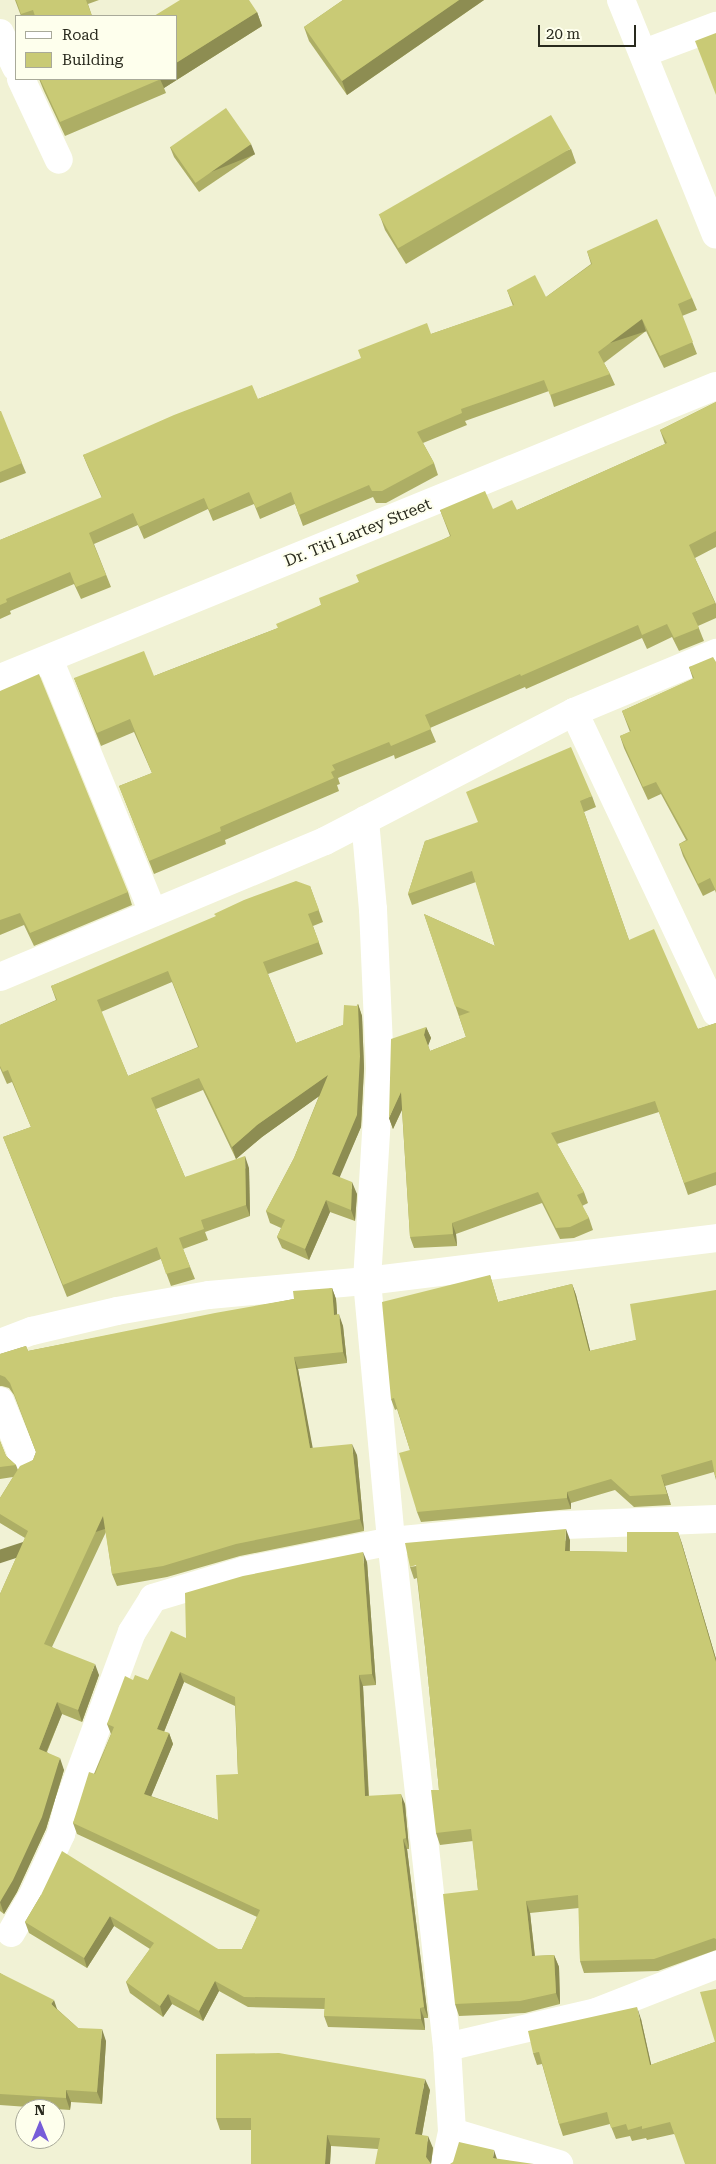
<!DOCTYPE html>
<style>
body{margin:0}
#map{position:relative;width:716px;height:2164px;overflow:hidden;background:#f1f2d5;font-family:"Roboto Serif",serif}
div>[style]{position:absolute}
.street>*{height:28px;margin:-14px;padding:0 14px;transform-origin:14px;border-radius:14px;background:#fff}
.wall>*{inset:0;background:#adae65}
.shaded-wall>*{inset:0;background:#8d8d52;transform-origin:0 0}
.building>*{inset:0;background:#c9ca75;transform-origin:0 0}
span{translate:-50% -50%;white-space:nowrap;text-align:center;line-height:1.15;-webkit-text-stroke:4px #feffed;paint-order:stroke}
.street-label{font-size:16px;color:#292a1e}
.legend{position:absolute;left:15px;top:15px;width:162px;height:65px;box-sizing:border-box;background:#feffed;border:1px solid #a9aa9a;margin:0;padding:6px 9px;list-style:none;font-size:15px;color:#292a1e}
.legend li{display:flex;align-items:center;gap:10px;height:25px}
.legend b{width:25px;border:1px solid #a9aa9a}
.north{position:absolute;left:15px;top:2099px;width:50px;height:50px;box-sizing:border-box;background:#feffed;border:1px solid #a9aa9a;border-radius:50%;rotate:0deg;font-size:14px;font-weight:700;line-height:20px;text-align:center;color:#292a1e}
.north::after{content:'';display:block;margin:auto;width:18px;height:22px;background:#765dd8;clip-path:polygon(50% 0,100% 100%,50% 72%,0 100%)}
.scale{position:absolute;left:538px;top:25px;width:98px;height:22px;box-sizing:border-box;border:2px solid #292a1e;border-top:0;padding-left:6px;font-size:15px;line-height:18px;white-space:nowrap;color:#292a1e;-webkit-text-stroke:4px #feffed;paint-order:stroke}
</style>
<div id="map">
<div class="street">
<div style="left:621px;top:0;width:253px;rotate:68deg"></div>
<div style="left:0;top:33px;width:38px;rotate:65deg"></div>
<div style="left:644px;top:53px;width:77px;rotate:-20.6deg"></div>
<div style="left:21px;top:79px;width:89px;rotate:64.9deg"></div>
<div style="left:49px;top:659px;width:274px;rotate:67.7deg"></div>
<div style="left:0;top:678px;width:773px;rotate:-22.19deg"></div>
<div style="left:574px;top:712px;width:332px;rotate:64.7deg"></div>
<div style="left:365px;top:820px;width:89px;rotate:84.9deg"></div>
<div style="left:373px;top:909px;width:159px;rotate:87.5deg"></div>
<div style="left:380px;top:1068px;width:213px;rotate:93.5deg"></div>
<div style="left:367px;top:1281px;width:250px;rotate:84.7deg"></div>
<div style="left:390px;top:1530px;width:520px;rotate:83.71deg"></div>
<div style="left:447px;top:2047px;width:85px;rotate:86.6deg"></div>
<div style="left:452px;top:2132px;width:33px;rotate:102deg"></div>
<div style="left:0;top:977px;width:352px;rotate:-22.7deg"></div>
<div style="left:325px;top:841px;width:280px;rotate:-27.4deg"></div>
<div style="left:574px;top:712px;width:154px;rotate:-22.6deg"></div>
<div style="left:0;top:1343px;width:34px;rotate:-21deg"></div>
<div style="left:32px;top:1331px;width:87px;rotate:-13.2deg"></div>
<div style="left:117px;top:1311px;width:93px;rotate:-9.9deg"></div>
<div style="left:209px;top:1295px;width:159px;rotate:-5.1deg"></div>
<div style="left:367px;top:1281px;width:352px;rotate:-7deg"></div>
<div style="left:0;top:1401px;width:66px;rotate:67.7deg"></div>
<div style="left:11px;top:1933px;width:39px;rotate:-60deg"></div>
<div style="left:31px;top:1899px;width:72px;rotate:-65.2deg"></div>
<div style="left:61px;top:1834px;width:33px;rotate:-76deg"></div>
<div style="left:69px;top:1802px;width:181px;rotate:-69.7deg"></div>
<div style="left:132px;top:1632px;width:40px;rotate:-58deg"></div>
<div style="left:153px;top:1598px;width:94px;rotate:-16.7deg"></div>
<div style="left:243px;top:1571px;width:152px;rotate:-11.4deg"></div>
<div style="left:392px;top:1541px;width:149px;rotate:-5.8deg"></div>
<div style="left:540px;top:1526px;width:176px;rotate:-2.3deg"></div>
<div style="left:447px;top:2047px;width:153px;rotate:-13.2deg"></div>
<div style="left:596px;top:2012px;width:129px;rotate:-21.4deg"></div>
<div style="left:452px;top:2132px;width:112px;rotate:16.7deg"></div>
</div>
<div class="wall">
<div style="clip-path:polygon(15px 0,99px 0,88px 4px,92px 16px,21px 16px)"></div>
<div style="clip-path:polygon(343px 0,484px 0,347px 95px,309px 41px,304px 27px)"></div>
<div style="clip-path:polygon(257px 12px,262px 26px,164px 88px,166px 93px,65px 136px,44px 91px,39px 79px)"></div>
<div style="clip-path:polygon(170px 147px,255px 154px,199px 192px,174px 157px)"></div>
<div style="clip-path:polygon(571px 149px,576px 163px,406px 264px,385px 230px,380px 216px)"></div>
<div style="clip-path:polygon(587px 251px,692px 298px,697px 310px,682px 316px,697px 354px,664px 368px,646px 331px,604px 363px,610px 374px,615px 385px,554px 407px,549px 391px,465px 421px,467px 425px,423px 443px,434px 463px,438px 475px,386px 503px,376px 503px,373px 497px,303px 526px,295px 504px,260px 519px,254px 504px,213px 521px,208px 509px,144px 539px,138px 525px,94px 544px,111px 587px,81px 599px,74px 584px,10px 611px,11px 614px,0 619px,0 540px,102px 498px,88px 467px,83px 455px,258px 399px,431px 334px,513px 306px,507px 290px,546px 297px,591px 264px)"></div>
<div style="clip-path:polygon(716px 402px,716px 547px,695px 558px,716px 604px,716px 618px,698px 626px,704px 641px,679px 651px,672px 637px,647px 649px,642px 638px,526px 689px,525px 687px,430px 728px,436px 742px,395px 759px,394px 755px,338px 778px,340px 784px,337px 785px,339px 791px,225px 840px,226px 844px,154px 874px,119px 786px,152px 773px,134px 732px,101px 746px,74px 678px,154px 676px,278px 628px,321px 605px,359px 582px,450px 536px,440px 510px,493px 509px,517px 510px,665px 444px,660px 430px)"></div>
<div style="clip-path:polygon(0 411px,26px 473px,0 483px)"></div>
<div style="clip-path:polygon(716px 662px,716px 893px,715px 890px,703px 896px,683px 856px,679px 844px,686px 840px,661px 794px,648px 800px,624px 748px,620px 736px,630px 732px,622px 711px,693px 679px,689px 667px)"></div>
<div style="clip-path:polygon(0 691px,128px 892px,132px 905px,34px 946px,24px 925px,0 935px)"></div>
<div style="clip-path:polygon(592px 796px,596px 807px,584px 812px,629px 940px,698px 1029px,716px 1023px,716px 1185px,688px 1195px,659px 1112px,557px 1144px,584px 1192px,588px 1203px,582px 1206px,589px 1218px,593px 1230px,574px 1238px,560px 1239px,542px 1203px,456px 1234px,457px 1246px,414px 1248px,410px 1237px,402px 1110px,393px 1129px,389px 1118px,426px 1027px,431px 1038px,428px 1045px,430px 1051px,466px 1037px,424px 914px,495px 946px,476px 882px,412px 905px,408px 894px,425px 841px)"></div>
<div style="clip-path:polygon(evenodd,310px 886px,323px 922px,313px 926px,323px 954px,268px 974px,296px 1043px,343px 1025px,358px 1004px,362px 1016px,364px 1068px,361px 1127px,339px 1177px,357px 1194px,355px 1221px,330px 1212px,309px 1260px,282px 1248px,277px 1237px,281px 1228px,270px 1223px,266px 1211px,294px 1158px,319px 1096px,262px 1137px,236px 1159px,203px 1090px,156px 1109px,185px 1177px,249px 1168px,250px 1216px,205px 1232px,208px 1240px,183px 1249px,195px 1279px,171px 1286px,161px 1259px,67px 1297px,3px 1137px,31px 1127px,12px 1082px,7px 1084px,0 1068px,0 1025px,56px 1000px,51px 986px,310px 886px,172px 982px,198px 1047px,128px 1076px,101px 1012px,172px 982px)"></div>
<div style="clip-path:polygon(490px 1275px,498px 1302px,572px 1284px,576px 1295px,590px 1351px,636px 1340px,716px 1290px,716px 1480px,714px 1472px,665px 1486px,671px 1505px,634px 1507px,615px 1490px,571px 1503px,571px 1509px,421px 1522px,417px 1512px,410px 1450px,397px 1409px,395px 1410px,391px 1399px)"></div>
<div style="clip-path:polygon(332px 1288px,336px 1299px,337px 1314px,343px 1326px,347px 1363px,298px 1369px,312px 1448px,357px 1455px,364px 1531px,240px 1556px,167px 1577px,117px 1586px,112px 1574px,106px 1532px,52px 1647px,99px 1675px,82px 1722px,62px 1714px,47px 1752px,64px 1770px,46px 1829px,17px 1892px,4px 1914px,0 1911px,0 1594px,25px 1538px,0 1523px,0 1498px,13px 1477px,0 1479px,0 1441px,6px 1456px,16px 1465px,18px 1470px,33px 1460px,36px 1452px,14px 1395px,9px 1388px,2px 1386px,0 1386px,0 1354px,26px 1346px,28px 1351px,294px 1299px)"></div>
<div style="clip-path:polygon(678px 1532px,682px 1544px,716px 1659px,716px 1950px,658px 1971px,584px 1973px,580px 1961px,579px 1908px,530px 1913px,535px 1956px,554px 1955px,559px 1967px,560px 2004px,525px 2013px,459px 2016px,455px 2004px,478px 1890px,473px 1841px,440px 1845px,436px 1833px,439px 1790px,425px 1647px,417px 1578px,414px 1579px,410px 1567px,570px 1540px,570px 1551px,627px 1552px)"></div>
<div style="clip-path:polygon(evenodd,367px 1562px,376px 1685px,363px 1686px,369px 1796px,405px 1804px,409px 1849px,407px 1849px,428px 2018px,424px 2018px,425px 2030px,328px 2027px,324px 2016px,325px 2009px,248px 2007px,219px 1991px,203px 2021px,172px 2004px,163px 2017px,130px 1993px,126px 1982px,150px 1949px,114px 1926px,87px 1968px,29px 1933px,25px 1922px,41px 1895px,218px 1949px,242px 1949px,257px 1917px,77px 1834px,73px 1823px,111px 1734px,107px 1724px,133px 1680px,148px 1680px,186px 1638px,367px 1562px,184px 1682px,235px 1706px,238px 1774px,218px 1820px,151px 1796px,173px 1744px,169px 1733px,164px 1732px,184px 1682px)"></div>
<div style="clip-path:polygon(0 1973px,57px 2009px,78px 2028px,106px 2041px,102px 2104px,71px 2102px,70px 2110px,0 2105px)"></div>
<div style="clip-path:polygon(641px 2019px,651px 2065px,715px 2042px,716px 2164px,674px 2134px,647px 2140px,646px 2138px,632px 2141px,630px 2136px,616px 2139px,610px 2124px,563px 2136px,559px 2124px,542px 2064px,537px 2065px,533px 2053px)"></div>
<div style="clip-path:polygon(430px 2090px,422px 2135px,433px 2148px,431px 2164px,378px 2149px,331px 2146px,330px 2164px,251px 2164px,251px 2130px,220px 2130px,216px 2118px)"></div>
</div>
<div class="shaded-wall">
<div style="clip-path:polygon(459px 0,484px 0,347px 95px,342px 81px)"></div>
<div style="clip-path:polygon(257px 12px,262px 26px,164px 88px,160px 79px,176px 79px,176px 63px)"></div>
<div style="left:251px;top:144px;width:11px;height:67px;rotate:68deg"></div>
<div style="left:642px;top:319px;width:13px;height:55px;rotate:72deg"></div>
<div style="clip-path:polygon(358px 1004px,362px 1016px,364px 1068px,361px 1127px,336px 1186px,332px 1174px)"></div>
<div style="clip-path:polygon(426px 1027px,431px 1038px,428px 1046px,424px 1035px)"></div>
<div style="clip-path:polygon(328px 1075px,332px 1087px,262px 1137px,236px 1159px,232px 1147px,257px 1125px)"></div>
<div style="clip-path:polygon(401px 1092px,405px 1103px,393px 1129px,389px 1118px)"></div>
<div style="clip-path:polygon(245px 1156px,249px 1168px,250px 1216px,246px 1205px)"></div>
<div style="clip-path:polygon(352px 1182px,357px 1194px,355px 1221px,351px 1210px)"></div>
<div style="clip-path:polygon(326px 1200px,330px 1212px,309px 1260px,305px 1249px)"></div>
<div style="clip-path:polygon(452px 1223px,456px 1234px,457px 1246px,453px 1234px)"></div>
<div style="clip-path:polygon(572px 1284px,576px 1295px,593px 1362px,589px 1351px)"></div>
<div style="clip-path:polygon(332px 1288px,336px 1299px,338px 1327px,334px 1315px)"></div>
<div style="clip-path:polygon(339px 1314px,343px 1326px,347px 1363px,343px 1352px)"></div>
<div style="clip-path:polygon(294px 1357px,298px 1369px,315px 1460px,310px 1448px)"></div>
<div style="clip-path:polygon(352px 1444px,357px 1455px,364px 1531px,360px 1519px)"></div>
<div style="clip-path:polygon(661px 1475px,665px 1486px,671px 1505px,667px 1494px)"></div>
<div style="clip-path:polygon(567px 1492px,571px 1503px,571px 1509px,567px 1498px)"></div>
<div style="left:103px;top:1516px;width:13px;height:141px;rotate:72deg"></div>
<div style="clip-path:polygon(566px 1529px,570px 1540px,569px 1562px,565px 1551px)"></div>
<div style="clip-path:polygon(678px 1532px,682px 1544px,716px 1659px,716px 1662px)"></div>
<div style="clip-path:polygon(363px 1552px,367px 1562px,376px 1685px,372px 1674px)"></div>
<div style="clip-path:polygon(95px 1664px,99px 1675px,82px 1722px,78px 1710px)"></div>
<div style="clip-path:polygon(180px 1672px,184px 1682px,161px 1739px,157px 1729px)"></div>
<div style="clip-path:polygon(359px 1675px,363px 1686px,369px 1806px,365px 1796px)"></div>
<div style="clip-path:polygon(57px 1702px,62px 1714px,43px 1760px,39px 1749px)"></div>
<div style="clip-path:polygon(169px 1733px,173px 1744px,148px 1804px,144px 1794px)"></div>
<div style="clip-path:polygon(60px 1758px,64px 1770px,46px 1829px,17px 1892px,4px 1914px,0 1902px)"></div>
<div style="clip-path:polygon(401px 1794px,405px 1804px,409px 1849px,406px 1838px)"></div>
<div style="clip-path:polygon(403px 1839px,407px 1849px,428px 2018px,424px 2007px)"></div>
<div style="clip-path:polygon(526px 1901px,530px 1913px,536px 1968px,532px 1956px)"></div>
<div style="clip-path:polygon(110px 1916px,114px 1926px,87px 1968px,84px 1958px)"></div>
<div style="clip-path:polygon(554px 1955px,559px 1967px,560px 2004px,556px 1993px)"></div>
<div style="clip-path:polygon(215px 1981px,219px 1991px,203px 2021px,199px 2011px)"></div>
<div style="clip-path:polygon(168px 1994px,172px 2004px,163px 2017px,160px 2006px)"></div>
<div style="clip-path:polygon(54px 2000px,58px 2012px,51px 2004px)"></div>
<div style="clip-path:polygon(637px 2007px,641px 2019px,654px 2077px,650px 2065px)"></div>
<div style="clip-path:polygon(420px 2008px,424px 2018px,425px 2030px,421px 2019px)"></div>
<div style="clip-path:polygon(102px 2029px,106px 2041px,102px 2104px,97px 2092px)"></div>
<div style="clip-path:polygon(425px 2079px,430px 2090px,420px 2145px,415px 2134px)"></div>
<div style="clip-path:polygon(66px 2090px,71px 2102px,70px 2110px,66px 2098px)"></div>
<div style="clip-path:polygon(327px 2135px,331px 2146px,330px 2164px,325px 2164px)"></div>
<div style="clip-path:polygon(428px 2136px,433px 2148px,431px 2164px,426px 2157px)"></div>
<div style="clip-path:polygon(494px 2150px,498px 2162px,493px 2158px)"></div>
</div>
<div class="building">
<div style="clip-path:polygon(16px 0,86px 0,92px 16px,35px 16px,33px 10px,21px 14px)"></div>
<div style="clip-path:polygon(180px 0,249px 0,257px 12px,176px 63px,176px 16px,154px 16px)"></div>
<div style="clip-path:polygon(343px 0,459px 0,342px 81px,304px 27px)"></div>
<div style="clip-path:polygon(716px 33px,716px 95px,695px 41px)"></div>
<div style="clip-path:polygon(40px 79px,161px 79px,60px 122px)"></div>
<div style="left:226px;top:108px;width:44px;height:68px;rotate:55deg"></div>
<div style="left:551px;top:115px;width:39px;height:199px;rotate:60deg"></div>
<div style="clip-path:polygon(657px 219px,692px 298px,678px 304px,693px 342px,660px 356px,642px 319px,598px 352px,610px 374px,550px 395px,544px 380px,461px 409px,462px 413px,417px 432px,434px 463px,382px 491px,372px 491px,369px 485px,299px 515px,291px 492px,256px 508px,249px 492px,209px 510px,204px 498px,139px 527px,133px 513px,89px 533px,106px 575px,76px 587px,70px 572px,6px 599px,7px 602px,0 605px,0 540px,102px 497px,83px 455px,174px 415px,252px 385px,258px 399px,361px 358px,358px 350px,427px 323px,431px 334px,514px 305px,507px 290px,535px 275px,546px 297px,592px 264px,587px 251px)"></div>
<div style="clip-path:polygon(716px 402px,716px 531px,689px 545px,715px 603px,692px 613px,699px 628px,674px 638px,667px 624px,642px 635px,638px 625px,521px 676px,520px 674px,425px 715px,431px 729px,391px 746px,389px 742px,332px 765px,335px 770px,331px 772px,334px 778px,220px 827px,221px 831px,149px 861px,119px 786px,152px 773px,130px 719px,97px 733px,74px 678px,144px 651px,154px 676px,278px 628px,276px 624px,321px 605px,319px 598px,359px 582px,356px 575px,451px 536px,440px 510px,485px 491px,493px 509px,512px 500px,517px 510px,667px 443px,660px 430px)"></div>
<div style="clip-path:polygon(0 411px,1px 411px,22px 463px,0 472px)"></div>
<div style="clip-path:polygon(713px 657px,716px 662px,716px 891px,710px 878px,698px 884px,679px 844px,688px 840px,656px 782px,643px 787px,620px 736px,631px 731px,622px 711px,694px 678px,689px 667px)"></div>
<div style="clip-path:polygon(39px 674px,128px 892px,30px 933px,20px 913px,0 920px,0 691px)"></div>
<div style="clip-path:polygon(571px 747px,592px 796px,580px 801px,629px 940px,654px 929px,698px 1029px,716px 1023px,716px 1172px,684px 1183px,655px 1101px,551px 1133px,584px 1192px,577px 1195px,589px 1218px,570px 1227px,556px 1228px,538px 1192px,452px 1223px,453px 1234px,410px 1237px,401px 1092px,389px 1118px,391px 1039px,426px 1027px,424px 1035px,430px 1051px,466px 1037px,459px 1016px,470px 1012px,455px 1006px,424px 914px,495px 946px,472px 871px,408px 894px,425px 841px,478px 822px,466px 792px)"></div>
<div style="clip-path:polygon(evenodd,296px 881px,310px 886px,319px 910px,308px 914px,319px 942px,263px 962px,296px 1043px,343px 1025px,344px 1005px,357px 1006px,358px 1004px,360px 1056px,357px 1115px,332px 1174px,352px 1182px,351px 1210px,326px 1200px,305px 1249px,277px 1237px,285px 1220px,266px 1211px,294px 1158px,328px 1075px,257px 1125px,232px 1147px,199px 1078px,151px 1098px,185px 1177px,245px 1156px,246px 1205px,201px 1220px,204px 1229px,179px 1238px,190px 1267px,166px 1274px,157px 1247px,63px 1285px,3px 1137px,31px 1127px,8px 1070px,3px 1072px,0 1066px,0 1025px,57px 1000px,51px 986px,216px 916px,214px 914px,244px 900px,296px 881px,168px 971px,199px 1047px,128px 1076px,97px 1000px,168px 971px)"></div>
<div style="clip-path:polygon(490px 1275px,498px 1302px,572px 1284px,589px 1351px,636px 1340px,630px 1304px,716px 1290px,716px 1476px,715px 1476px,712px 1460px,661px 1475px,667px 1494px,630px 1496px,611px 1479px,567px 1492px,567px 1498px,417px 1512px,399px 1453px,410px 1450px,394px 1398px,391px 1399px,382px 1302px)"></div>
<div style="clip-path:polygon(332px 1288px,334px 1315px,339px 1314px,343px 1352px,294px 1357px,310px 1448px,352px 1444px,360px 1519px,236px 1544px,163px 1566px,112px 1574px,103px 1516px,44px 1644px,95px 1664px,78px 1710px,57px 1702px,39px 1749px,60px 1758px,42px 1817px,13px 1880px,0 1902px,0 1594px,28px 1531px,0 1514px,0 1498px,20px 1466px,33px 1460px,36px 1452px,10px 1383px,5px 1377px,0 1375px,0 1354px,26px 1346px,28px 1351px,215px 1313px,294px 1299px,293px 1291px)"></div>
<div style="clip-path:polygon(0 1441px,6px 1456px,16px 1465px,0 1467px)"></div>
<div style="clip-path:polygon(566px 1529px,565px 1551px,627px 1552px,627px 1532px,678px 1532px,716px 1662px,716px 1939px,714px 1938px,654px 1959px,580px 1961px,578px 1895px,526px 1901px,532px 1956px,554px 1955px,556px 1993px,520px 2001px,455px 2004px,443px 1894px,478px 1890px,471px 1829px,436px 1833px,431px 1790px,439px 1790px,425px 1647px,416px 1565px,410px 1567px,405px 1543px)"></div>
<div style="clip-path:polygon(evenodd,363px 1552px,372px 1674px,359px 1675px,365px 1796px,401px 1794px,406px 1838px,403px 1839px,424px 2007px,420px 2008px,421px 2019px,324px 2016px,325px 1998px,244px 1997px,215px 1981px,199px 2011px,168px 1994px,160px 2006px,126px 1982px,154px 1943px,110px 1916px,84px 1958px,25px 1922px,41px 1895px,62px 1851px,218px 1949px,242px 1949px,260px 1910px,73px 1823px,89px 1772px,95px 1774px,114px 1727px,107px 1724px,125px 1676px,133px 1680px,135px 1675px,148px 1680px,171px 1631px,186px 1638px,185px 1593px,243px 1576px,363px 1552px,180px 1672px,235px 1697px,238px 1774px,216px 1775px,218px 1820px,144px 1794px,169px 1733px,157px 1729px,180px 1672px)"></div>
<div style="clip-path:polygon(0 1973px,54px 2000px,51px 2004px,78px 2028px,102px 2029px,97px 2092px,66px 2090px,66px 2098px,0 2094px)"></div>
<div style="clip-path:polygon(716px 1989px,716px 2164px,685px 2164px,670px 2122px,642px 2129px,642px 2126px,628px 2130px,626px 2124px,611px 2128px,607px 2112px,559px 2124px,539px 2052px,533px 2053px,528px 2031px,637px 2007px,650px 2065px,715px 2042px,700px 1992px)"></div>
<div style="clip-path:polygon(279px 2053px,425px 2079px,415px 2134px,428px 2136px,426px 2157px,431px 2164px,375px 2164px,380px 2138px,327px 2135px,325px 2164px,251px 2164px,251px 2118px,216px 2118px,216px 2054px)"></div>
<div style="clip-path:polygon(459px 2142px,494px 2150px,493px 2158px,534px 2164px,450px 2164px,453px 2162px)"></div>
</div>
<div class="street-label">
<span style="left:358px;top:533px;rotate:-22deg">Dr. Titi Lartey Street</span>
</div>
<ul class="legend">
<li><b style="height:6px;background:#fff"></b>Road</li>
<li><b style="height:14px;background:#c9ca75"></b>Building</li>
</ul>
<div class="north">N</div>
<div class="scale">20 m</div>
</div>
